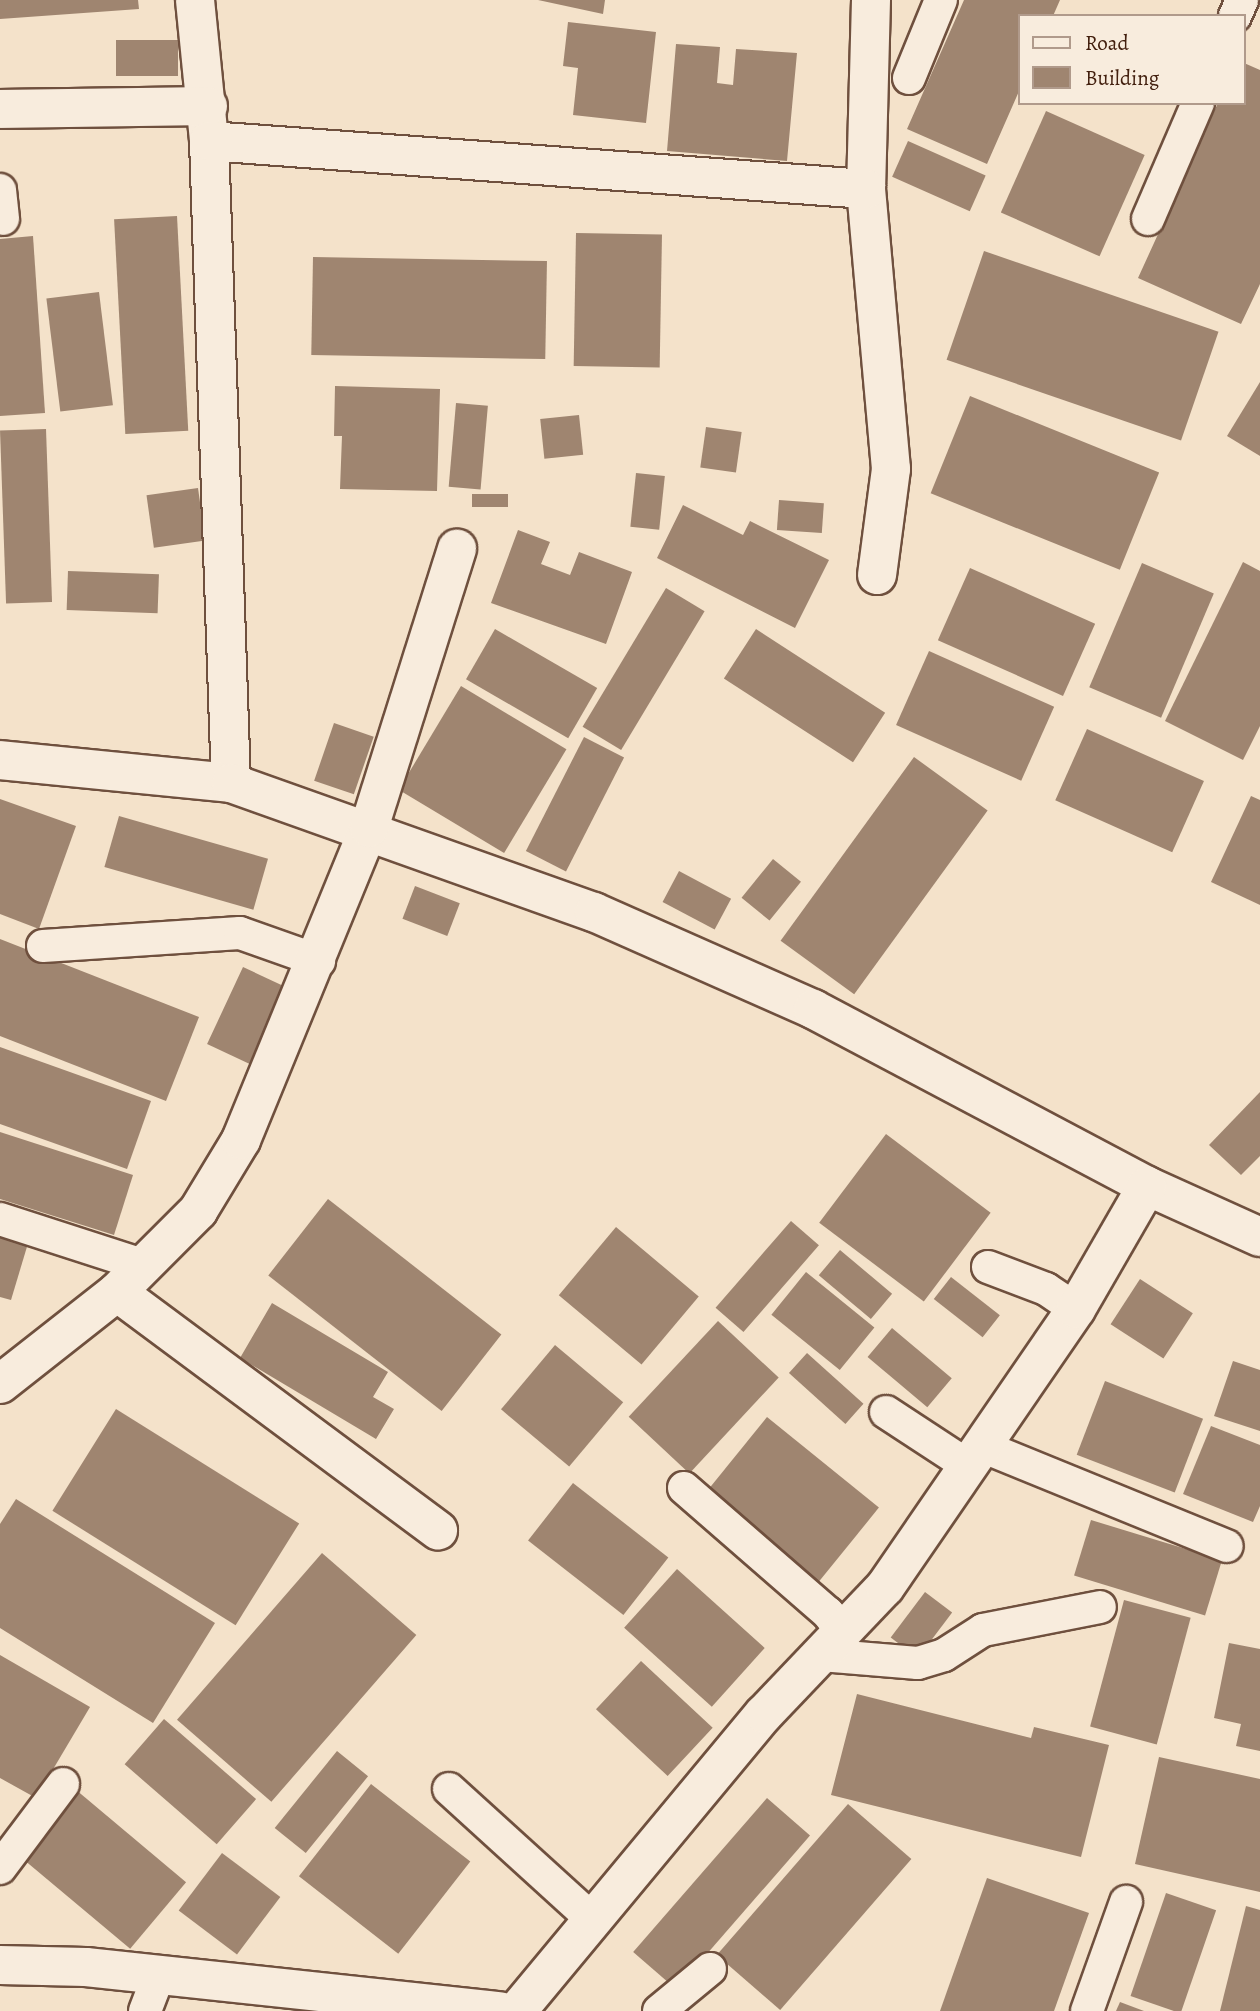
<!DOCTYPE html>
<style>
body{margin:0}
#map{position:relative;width:1260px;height:2011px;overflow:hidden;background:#f4e2ca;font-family:Alegreya,serif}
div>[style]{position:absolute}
.building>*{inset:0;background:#9f8570;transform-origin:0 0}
.roads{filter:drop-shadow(2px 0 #6f503e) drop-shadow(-2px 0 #6f503e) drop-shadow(0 2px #6f503e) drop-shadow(0 -2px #6f503e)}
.service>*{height:32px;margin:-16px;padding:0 16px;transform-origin:16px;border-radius:16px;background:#f8ecdd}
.minor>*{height:38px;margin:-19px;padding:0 19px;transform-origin:19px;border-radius:19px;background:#f8ecdd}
span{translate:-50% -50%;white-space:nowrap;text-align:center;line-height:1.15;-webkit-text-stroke:5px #f8ecdd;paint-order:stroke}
.legend{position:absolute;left:1018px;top:14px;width:228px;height:91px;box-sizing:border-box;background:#f8ecdd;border:2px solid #b09a8b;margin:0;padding:9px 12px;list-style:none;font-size:21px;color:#43200f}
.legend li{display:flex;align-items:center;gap:14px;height:35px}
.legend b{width:35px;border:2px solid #b09a8b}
</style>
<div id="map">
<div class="building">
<div style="clip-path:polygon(0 0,138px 0,139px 9px,0 19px)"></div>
<div style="clip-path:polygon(538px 0,605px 0,603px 14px)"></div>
<div style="clip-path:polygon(964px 0,1060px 0,1053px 16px,1020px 16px,1020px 89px,987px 164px,907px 129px)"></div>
<div style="clip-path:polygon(568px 22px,656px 32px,646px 123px,573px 115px,578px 68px,563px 66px)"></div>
<div style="left:178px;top:40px;width:36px;height:62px;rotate:90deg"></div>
<div style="clip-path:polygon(676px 44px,720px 47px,717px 83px,733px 85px,736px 49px,797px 53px,787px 161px,667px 151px)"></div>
<div style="clip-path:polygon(1244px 63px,1260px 70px,1260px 284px,1241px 324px,1138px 278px,1218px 103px,1244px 103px)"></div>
<div style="left:1046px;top:111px;width:108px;height:111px;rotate:24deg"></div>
<div style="left:908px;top:141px;width:85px;height:39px;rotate:24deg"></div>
<div style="left:177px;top:216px;width:215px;height:63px;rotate:87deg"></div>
<div style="left:576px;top:233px;width:86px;height:133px;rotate:1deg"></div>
<div style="clip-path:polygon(33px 236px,45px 413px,0 416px,0 239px)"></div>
<div style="left:984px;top:251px;width:248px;height:115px;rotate:19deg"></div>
<div style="left:313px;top:257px;width:234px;height:98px;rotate:1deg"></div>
<div style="left:99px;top:292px;width:114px;height:53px;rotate:83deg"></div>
<div style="clip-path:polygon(1260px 382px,1260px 456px,1227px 436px)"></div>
<div style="clip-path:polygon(335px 386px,440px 389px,437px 491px,340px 489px,342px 436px,334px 436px)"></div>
<div style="left:970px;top:396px;width:204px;height:105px;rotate:22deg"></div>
<div style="left:456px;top:403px;width:32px;height:84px;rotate:5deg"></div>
<div style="left:579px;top:415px;width:40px;height:39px;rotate:84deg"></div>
<div style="left:706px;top:427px;width:36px;height:41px;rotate:8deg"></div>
<div style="left:46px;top:429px;width:173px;height:46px;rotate:88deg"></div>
<div style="left:636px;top:473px;width:29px;height:54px;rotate:6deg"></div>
<div style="left:198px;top:488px;width:53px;height:52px;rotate:82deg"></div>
<div style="left:472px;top:494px;width:36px;height:13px"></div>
<div style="left:779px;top:500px;width:45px;height:30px;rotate:4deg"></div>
<div style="clip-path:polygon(683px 505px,743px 535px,750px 521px,829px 560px,795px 628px,657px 558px)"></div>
<div style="clip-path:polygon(518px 530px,550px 542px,541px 564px,570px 575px,579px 552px,632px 572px,606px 644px,491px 603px)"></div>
<div style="clip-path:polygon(1243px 562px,1260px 571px,1260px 726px,1243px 760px,1165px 721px)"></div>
<div style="left:1142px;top:563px;width:78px;height:135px;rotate:23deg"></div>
<div style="left:970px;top:568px;width:137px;height:79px;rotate:24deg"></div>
<div style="left:68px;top:571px;width:91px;height:39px;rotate:2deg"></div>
<div style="left:666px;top:588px;width:45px;height:162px;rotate:31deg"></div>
<div style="left:495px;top:629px;width:118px;height:58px;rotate:30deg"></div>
<div style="left:756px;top:629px;width:154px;height:59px;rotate:33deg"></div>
<div style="left:929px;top:651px;width:137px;height:81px;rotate:24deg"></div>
<div style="left:461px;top:686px;width:123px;height:121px;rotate:31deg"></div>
<div style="left:334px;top:723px;width:42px;height:61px;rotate:19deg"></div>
<div style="left:1087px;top:729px;width:128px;height:78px;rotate:24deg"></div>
<div style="left:584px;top:737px;width:45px;height:128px;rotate:27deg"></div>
<div style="left:914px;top:757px;width:91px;height:227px;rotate:36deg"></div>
<div style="clip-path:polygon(1251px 796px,1260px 800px,1260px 905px,1211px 882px)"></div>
<div style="clip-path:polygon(0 799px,76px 826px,39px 929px,0 914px)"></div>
<div style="left:119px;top:816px;width:155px;height:53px;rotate:16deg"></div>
<div style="left:773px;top:859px;width:36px;height:50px;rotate:39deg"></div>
<div style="left:679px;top:871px;width:59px;height:35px;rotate:28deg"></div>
<div style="left:415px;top:886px;width:48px;height:35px;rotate:21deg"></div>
<div style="clip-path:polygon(0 939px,199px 1017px,166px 1101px,0 1036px)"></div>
<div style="left:243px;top:967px;width:50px;height:85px;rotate:25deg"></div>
<div style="clip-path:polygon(0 1047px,151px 1101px,127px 1169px,0 1124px)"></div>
<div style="clip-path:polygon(1260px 1092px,1260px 1156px,1241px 1175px,1209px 1145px)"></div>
<div style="clip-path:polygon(0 1132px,133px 1175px,114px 1235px,0 1199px)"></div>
<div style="left:886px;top:1134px;width:131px;height:111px;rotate:37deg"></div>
<div style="left:328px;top:1199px;width:220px;height:97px;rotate:38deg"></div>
<div style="left:791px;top:1221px;width:37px;height:115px;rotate:41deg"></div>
<div style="left:616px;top:1227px;width:108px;height:89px;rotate:40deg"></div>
<div style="clip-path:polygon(0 1231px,29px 1240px,11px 1300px,0 1297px)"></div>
<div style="left:840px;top:1250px;width:68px;height:33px;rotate:40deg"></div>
<div style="left:806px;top:1272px;width:88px;height:55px;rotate:39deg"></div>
<div style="left:951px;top:1277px;width:62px;height:28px;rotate:38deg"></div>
<div style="left:1140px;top:1279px;width:63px;height:54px;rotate:33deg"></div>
<div style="clip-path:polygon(272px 1303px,388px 1372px,373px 1397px,394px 1409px,376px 1439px,240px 1358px)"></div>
<div style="left:718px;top:1321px;width:83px;height:131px;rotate:43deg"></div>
<div style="left:892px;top:1328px;width:78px;height:38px;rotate:40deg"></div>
<div style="left:555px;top:1345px;width:89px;height:84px;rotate:40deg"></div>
<div style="left:807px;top:1353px;width:76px;height:27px;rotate:42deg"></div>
<div style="clip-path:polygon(1233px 1361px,1260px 1370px,1260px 1431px,1214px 1416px)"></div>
<div style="left:1105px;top:1381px;width:105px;height:79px;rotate:21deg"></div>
<div style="left:116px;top:1409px;width:216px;height:120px;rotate:32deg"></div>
<div style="left:767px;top:1417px;width:144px;height:101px;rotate:39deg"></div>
<div style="clip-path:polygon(1211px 1426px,1260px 1445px,1260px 1506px,1253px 1522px,1183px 1494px)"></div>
<div style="left:573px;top:1483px;width:121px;height:73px;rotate:38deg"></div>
<div style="clip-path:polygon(16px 1499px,215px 1623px,153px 1723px,0 1628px,0 1524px)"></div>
<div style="left:1091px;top:1520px;width:137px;height:58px;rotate:17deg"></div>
<div style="left:322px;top:1553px;width:125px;height:221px;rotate:41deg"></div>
<div style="left:677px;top:1569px;width:118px;height:79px;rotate:42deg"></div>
<div style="left:925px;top:1592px;width:34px;height:57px;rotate:37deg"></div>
<div style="left:1124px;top:1600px;width:69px;height:131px;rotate:15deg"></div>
<div style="clip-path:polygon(1229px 1643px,1260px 1649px,1260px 1751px,1236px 1746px,1241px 1724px,1214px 1718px)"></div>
<div style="clip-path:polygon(0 1655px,90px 1707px,36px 1798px,0 1778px)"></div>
<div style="left:641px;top:1661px;width:98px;height:66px;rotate:43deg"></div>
<div style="clip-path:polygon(857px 1694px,1031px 1738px,1034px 1727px,1109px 1745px,1081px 1857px,831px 1795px)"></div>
<div style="left:164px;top:1719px;width:122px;height:60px;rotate:41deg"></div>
<div style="left:337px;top:1751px;width:40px;height:99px;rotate:39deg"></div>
<div style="clip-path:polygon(1159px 1757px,1260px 1779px,1260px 1892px,1135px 1864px)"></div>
<div style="left:371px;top:1784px;width:126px;height:117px;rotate:38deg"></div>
<div style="left:75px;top:1789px;width:145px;height:87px;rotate:40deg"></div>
<div style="left:767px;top:1798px;width:57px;height:204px;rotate:41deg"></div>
<div style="left:848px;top:1804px;width:84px;height:200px;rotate:41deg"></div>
<div style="left:222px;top:1853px;width:73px;height:72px;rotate:37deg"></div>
<div style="clip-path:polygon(987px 1878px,1089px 1913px,1054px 2011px,940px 2011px)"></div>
<div style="left:1166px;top:1893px;width:53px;height:109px;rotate:19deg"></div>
<div style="clip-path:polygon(1246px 1906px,1260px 1910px,1260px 2011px,1220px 2011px)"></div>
<div style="clip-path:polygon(1120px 2002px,1144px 2011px,1116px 2011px)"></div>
</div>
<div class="roads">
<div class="service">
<div style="left:1235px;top:16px;width:17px;rotate:-66deg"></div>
<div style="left:909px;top:78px;width:84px;rotate:-67.7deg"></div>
<div style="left:0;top:190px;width:29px;rotate:84deg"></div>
<div style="left:1148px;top:219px;width:126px;rotate:-66.7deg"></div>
<div style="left:43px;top:946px;width:197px;rotate:-3.8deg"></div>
<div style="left:240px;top:933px;width:84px;rotate:19.5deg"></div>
<div style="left:0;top:1219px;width:149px;rotate:17.9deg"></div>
<div style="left:988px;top:1267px;width:62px;rotate:20.8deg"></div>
<div style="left:1046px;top:1289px;width:36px;rotate:34deg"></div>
<div style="left:886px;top:1412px;width:100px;rotate:33.2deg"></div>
<div style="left:984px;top:1447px;width:262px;rotate:22.2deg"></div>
<div style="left:684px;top:1488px;width:191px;rotate:41deg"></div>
<div style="left:828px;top:1613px;width:24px;rotate:54deg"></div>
<div style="left:821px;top:1655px;width:97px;rotate:4.7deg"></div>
<div style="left:918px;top:1663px;width:27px;rotate:-17deg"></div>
<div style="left:944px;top:1655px;width:46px;rotate:-32.7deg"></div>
<div style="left:983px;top:1630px;width:119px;rotate:-11.1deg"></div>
<div style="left:449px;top:1789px;width:196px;rotate:42.3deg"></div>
<div style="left:0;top:1868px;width:105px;rotate:-53.1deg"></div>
<div style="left:145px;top:2011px;width:39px;rotate:-69deg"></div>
<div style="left:659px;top:2011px;width:66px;rotate:-39.5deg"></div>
<div style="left:1087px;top:2011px;width:116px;rotate:-70.3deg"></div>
</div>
<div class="minor">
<div style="left:195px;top:0;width:142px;rotate:84.3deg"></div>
<div style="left:209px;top:141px;width:642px;rotate:88.04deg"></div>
<div style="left:871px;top:0;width:189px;rotate:91.5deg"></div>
<div style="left:866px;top:189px;width:281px;rotate:84.9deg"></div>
<div style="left:891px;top:469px;width:107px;rotate:97.5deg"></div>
<div style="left:0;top:109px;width:208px;rotate:-0.8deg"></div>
<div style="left:209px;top:141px;width:659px;rotate:4.18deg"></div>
<div style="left:0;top:760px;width:232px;rotate:5.7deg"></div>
<div style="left:231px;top:783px;width:385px;rotate:19.6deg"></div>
<div style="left:594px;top:912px;width:240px;rotate:23.9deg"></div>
<div style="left:813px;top:1009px;width:378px;rotate:27.9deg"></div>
<div style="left:1147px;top:1186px;width:124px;rotate:24.3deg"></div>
<div style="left:117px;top:1292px;width:400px;rotate:36.6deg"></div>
<div style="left:0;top:1384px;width:149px;rotate:-38.2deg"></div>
<div style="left:117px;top:1292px;width:115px;rotate:-45deg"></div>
<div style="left:198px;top:1211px;width:83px;rotate:-58.8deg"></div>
<div style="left:241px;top:1140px;width:337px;rotate:-67.7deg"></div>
<div style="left:369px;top:828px;width:293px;rotate:-72.5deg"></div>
<div style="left:0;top:1965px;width:86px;rotate:1.3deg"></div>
<div style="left:86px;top:1967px;width:417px;rotate:6.1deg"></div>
<div style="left:517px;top:2011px;width:386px;rotate:-50.3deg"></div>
<div style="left:764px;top:1714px;width:175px;rotate:-46.4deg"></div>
<div style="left:885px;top:1587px;width:337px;rotate:-55.5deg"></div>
<div style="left:1076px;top:1309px;width:142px;rotate:-60deg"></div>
</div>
</div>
<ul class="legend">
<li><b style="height:9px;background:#f8ecdd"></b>Road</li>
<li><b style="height:19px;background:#9f8570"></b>Building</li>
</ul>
</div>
